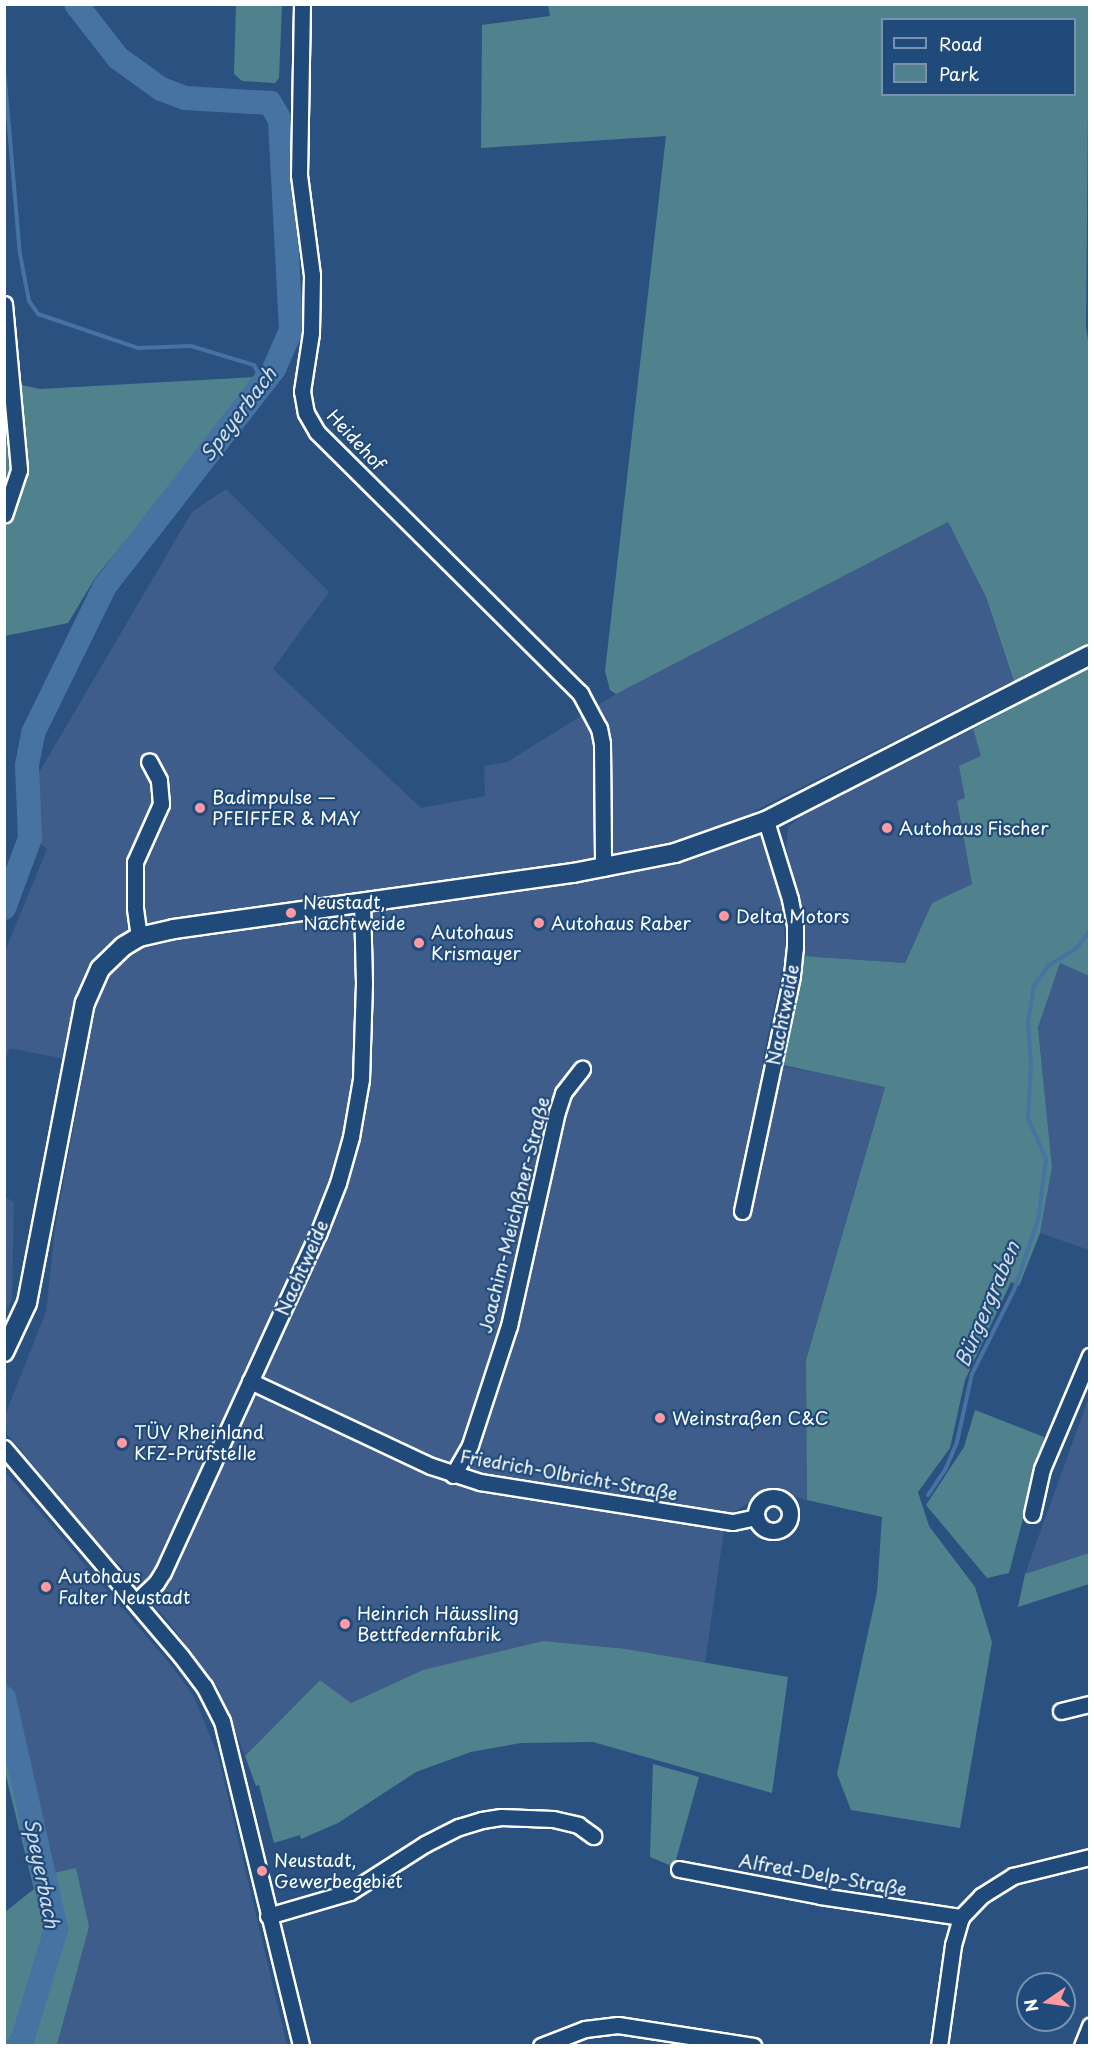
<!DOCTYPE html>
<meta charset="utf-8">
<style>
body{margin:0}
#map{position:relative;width:1094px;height:2050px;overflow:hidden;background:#2b5180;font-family:"Playpen Sans",sans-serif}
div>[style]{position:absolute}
.built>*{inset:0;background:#3e5d8a}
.green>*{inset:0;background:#50828d}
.stream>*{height:4px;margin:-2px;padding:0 2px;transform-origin:2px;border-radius:2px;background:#4673a2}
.river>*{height:24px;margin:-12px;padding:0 12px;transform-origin:12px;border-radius:12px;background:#4673a2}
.roads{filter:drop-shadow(2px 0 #fff) drop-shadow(-2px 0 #fff) drop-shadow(0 2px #fff) drop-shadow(0 -2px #fff)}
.minor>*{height:15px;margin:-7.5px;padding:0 7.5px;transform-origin:7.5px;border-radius:7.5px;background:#1f4a7a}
.minor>.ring{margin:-7.5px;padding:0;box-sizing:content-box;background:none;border:15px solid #1f4a7a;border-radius:50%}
.tertiary>*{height:18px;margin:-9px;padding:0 9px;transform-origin:9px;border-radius:9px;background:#1f4a7a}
.dots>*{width:16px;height:16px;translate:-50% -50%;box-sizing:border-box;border:3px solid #1f4a7a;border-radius:50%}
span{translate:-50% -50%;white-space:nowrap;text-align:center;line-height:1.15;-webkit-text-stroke:4.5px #1f4a7a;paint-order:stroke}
.street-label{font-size:18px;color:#fff}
.poi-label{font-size:18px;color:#fff}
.left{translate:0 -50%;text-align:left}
.water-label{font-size:20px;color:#d1dce8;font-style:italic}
.frame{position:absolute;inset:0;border:6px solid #fff;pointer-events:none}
.legend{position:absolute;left:881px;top:18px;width:195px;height:78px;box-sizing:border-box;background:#1f4a7a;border:2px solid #7992af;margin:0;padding:8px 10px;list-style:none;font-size:18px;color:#fff}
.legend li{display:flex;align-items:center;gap:12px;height:30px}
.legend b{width:30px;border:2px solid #7992af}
.north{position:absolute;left:1016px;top:1972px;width:60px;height:60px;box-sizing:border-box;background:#1f4a7a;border:2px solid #7992af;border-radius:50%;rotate:257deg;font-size:16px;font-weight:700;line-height:24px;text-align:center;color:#fff}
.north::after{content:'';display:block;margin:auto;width:21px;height:27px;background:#ff9aa2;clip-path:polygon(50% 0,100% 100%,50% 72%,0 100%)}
</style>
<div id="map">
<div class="built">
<div style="clip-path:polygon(226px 489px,329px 592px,273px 669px,421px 808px,485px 796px,484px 766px,507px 762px,616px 694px,948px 522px,986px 597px,1013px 681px,754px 811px,780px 892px,786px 952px,762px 1062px,885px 1086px,806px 1360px,807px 1500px,769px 1490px,726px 1517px,705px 1663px,626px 1649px,423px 1670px,351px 1703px,320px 1680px,245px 1756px,218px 1688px,165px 1617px,136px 1589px,122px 1566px,111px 1558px,7px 1434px,5px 1415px,46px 1312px,55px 1229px,85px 1063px,9px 1048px,5px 1064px,5px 951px,47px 849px,36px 840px,34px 781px,192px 512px)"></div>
<div style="clip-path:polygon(973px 729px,981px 756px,965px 799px,957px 801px,972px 884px,932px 903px,905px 963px,803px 956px,803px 914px,786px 848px,788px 827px,801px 816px)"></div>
<div style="clip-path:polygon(1060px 963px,1089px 976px,1089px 1250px,1040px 1233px,1052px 1167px,1038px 1025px)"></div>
<div style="clip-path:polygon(5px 1196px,14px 1203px,12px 1299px,5px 1314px)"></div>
<div style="clip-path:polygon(1089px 1397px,1089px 1553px,1025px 1574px)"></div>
<div style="clip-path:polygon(4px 1470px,170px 1664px,193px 1695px,218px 1755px,287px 2045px,57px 2045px,89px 1927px,54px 1874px,5px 1677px)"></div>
</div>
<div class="green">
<div style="clip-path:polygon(236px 5px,282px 5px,279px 78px,275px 83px,242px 81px,234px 74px)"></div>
<div style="clip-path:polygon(evenodd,548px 5px,1089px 5px,1086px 327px,1090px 354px,1089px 644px,1014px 682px,986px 597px,948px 522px,616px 694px,610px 690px,605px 671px,666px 136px,481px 148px,482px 25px,550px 16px,548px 5px,882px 20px,1074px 20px,1074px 94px,882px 94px,882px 20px)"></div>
<div style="clip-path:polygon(4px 371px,8px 382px,40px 389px,256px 377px,184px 470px,95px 578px,68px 623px,5px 636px)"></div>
<div style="clip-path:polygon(1089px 668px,1089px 976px,1060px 963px,1038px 1027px,1052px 1167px,1040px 1233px,1019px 1286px,1011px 1282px,965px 1380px,950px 1448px,918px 1492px,929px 1526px,975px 1587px,992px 1642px,960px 1828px,851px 1810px,837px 1774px,877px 1592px,882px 1517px,807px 1500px,806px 1360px,885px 1087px,783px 1065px,803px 956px,905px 963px,932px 903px,972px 884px,957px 801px,965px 798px,959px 766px,981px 756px,973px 729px)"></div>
<div style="clip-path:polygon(975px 1410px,1044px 1437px,1009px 1573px,987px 1578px,926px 1505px,964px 1447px)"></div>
<div style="clip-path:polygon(1089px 1553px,1089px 1584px,1018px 1607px,1025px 1574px)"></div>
<div style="clip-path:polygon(543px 1641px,626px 1649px,788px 1677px,772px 1793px,593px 1742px,521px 1743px,471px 1752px,416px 1772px,338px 1823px,301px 1839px,300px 1835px,274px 1843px,259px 1785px,256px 1786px,245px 1756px,320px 1680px,351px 1703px,423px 1670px)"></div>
<div style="clip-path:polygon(5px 1677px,54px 1873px,76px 1868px,89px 1927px,57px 2045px,5px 2045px,5px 1912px,34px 1889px,5px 1772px)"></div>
<div style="clip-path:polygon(653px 1764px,699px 1777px,674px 1867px,650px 1857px)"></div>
</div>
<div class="stream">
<div style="left:4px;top:69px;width:186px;rotate:85.1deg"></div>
<div style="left:20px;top:254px;width:48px;rotate:79.2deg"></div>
<div style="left:29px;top:301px;width:16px;rotate:55deg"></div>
<div style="left:38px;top:314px;width:106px;rotate:18.8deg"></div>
<div style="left:138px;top:348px;width:53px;rotate:-2.2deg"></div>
<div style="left:191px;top:346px;width:66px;rotate:16.8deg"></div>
<div style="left:254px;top:365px;width:20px;rotate:63deg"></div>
<div style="left:928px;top:1495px;width:32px;rotate:-56deg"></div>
<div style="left:946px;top:1468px;width:28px;rotate:-67deg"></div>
<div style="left:957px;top:1442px;width:70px;rotate:-77.6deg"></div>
<div style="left:972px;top:1374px;width:94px;rotate:-63.4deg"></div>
<div style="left:1014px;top:1290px;width:74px;rotate:-71.1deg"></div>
<div style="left:1038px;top:1220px;width:62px;rotate:-82.5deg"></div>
<div style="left:1046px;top:1159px;width:45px;rotate:-113.7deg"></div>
<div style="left:1028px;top:1118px;width:53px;rotate:-86.8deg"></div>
<div style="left:1031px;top:1065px;width:43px;rotate:-94deg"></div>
<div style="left:1028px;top:1022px;width:36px;rotate:-81deg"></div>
<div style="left:1034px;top:986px;width:24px;rotate:-55deg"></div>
<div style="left:1048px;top:966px;width:34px;rotate:-32deg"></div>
<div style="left:1077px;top:948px;width:22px;rotate:-54deg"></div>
</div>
<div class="river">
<div style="left:4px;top:908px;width:75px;rotate:-69.6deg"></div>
<div style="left:30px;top:838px;width:73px;rotate:-92.4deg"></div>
<div style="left:27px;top:765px;width:33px;rotate:-79deg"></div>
<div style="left:33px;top:733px;width:164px;rotate:-63.9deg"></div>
<div style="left:105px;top:586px;width:275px;rotate:-52.1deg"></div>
<div style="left:274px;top:369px;width:43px;rotate:-66.4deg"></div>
<div style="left:291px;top:330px;width:210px;rotate:-93deg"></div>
<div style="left:280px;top:120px;width:20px;rotate:-120deg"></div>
<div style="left:270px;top:103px;width:85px;rotate:-176.6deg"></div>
<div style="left:185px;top:98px;width:26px;rotate:-159deg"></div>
<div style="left:161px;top:89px;width:53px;rotate:-144.2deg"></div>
<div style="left:118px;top:58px;width:68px;rotate:-127.9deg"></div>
<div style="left:4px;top:1698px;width:237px;rotate:77.3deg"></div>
<div style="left:56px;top:1929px;width:114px;rotate:106.8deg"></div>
<div style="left:23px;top:2038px;width:9px;rotate:122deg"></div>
</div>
<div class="roads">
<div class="minor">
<div style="left:302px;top:4px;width:171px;rotate:91deg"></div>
<div style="left:299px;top:175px;width:101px;rotate:82.6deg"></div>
<div style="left:312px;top:275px;width:58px;rotate:91deg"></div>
<div style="left:311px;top:333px;width:59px;rotate:98.8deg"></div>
<div style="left:302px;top:391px;width:22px;rotate:80deg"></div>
<div style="left:306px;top:413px;width:22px;rotate:60deg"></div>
<div style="left:317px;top:432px;width:371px;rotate:44.8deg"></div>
<div style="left:580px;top:693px;width:40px;rotate:62deg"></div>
<div style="left:599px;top:728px;width:15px;rotate:79deg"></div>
<div style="left:602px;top:743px;width:125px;rotate:89.5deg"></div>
<div style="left:4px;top:304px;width:167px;rotate:84.8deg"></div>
<div style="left:19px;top:470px;width:47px;rotate:108.4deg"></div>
<div style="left:139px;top:937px;width:29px;rotate:-98deg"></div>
<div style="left:135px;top:908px;width:46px;rotate:-90deg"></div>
<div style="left:135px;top:862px;width:64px;rotate:-65.9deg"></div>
<div style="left:161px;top:804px;width:24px;rotate:-95deg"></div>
<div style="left:159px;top:780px;width:21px;rotate:-118deg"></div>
<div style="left:742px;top:1211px;width:241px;rotate:-78deg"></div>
<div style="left:792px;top:975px;width:27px;rotate:-84deg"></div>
<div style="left:795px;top:948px;width:23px;rotate:-90deg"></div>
<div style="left:795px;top:925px;width:26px;rotate:-101deg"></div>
<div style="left:790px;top:899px;width:82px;rotate:-107.1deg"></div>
<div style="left:250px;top:1381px;width:200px;rotate:25.2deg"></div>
<div style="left:431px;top:1466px;width:52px;rotate:18.1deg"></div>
<div style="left:480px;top:1482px;width:256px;rotate:9deg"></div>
<div style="left:733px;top:1522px;width:24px;rotate:-12deg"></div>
<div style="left:4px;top:1448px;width:273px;rotate:49.6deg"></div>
<div style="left:181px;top:1656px;width:38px;rotate:53deg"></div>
<div style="left:204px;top:1686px;width:39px;rotate:63deg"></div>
<div style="left:222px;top:1721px;width:334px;rotate:76.3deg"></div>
<div style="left:453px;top:1475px;width:34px;rotate:-60deg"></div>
<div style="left:470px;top:1445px;width:125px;rotate:-71.9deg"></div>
<div style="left:509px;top:1326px;width:219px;rotate:-77.4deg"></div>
<div style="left:557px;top:1112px;width:20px;rotate:-72deg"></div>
<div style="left:563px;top:1093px;width:31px;rotate:-52deg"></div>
<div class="ring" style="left:756px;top:1497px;width:19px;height:19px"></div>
<div style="left:1032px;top:1514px;width:46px;rotate:-77.5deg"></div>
<div style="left:1042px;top:1469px;width:123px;rotate:-67deg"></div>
<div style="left:136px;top:1602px;width:28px;rotate:-44deg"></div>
<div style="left:156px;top:1583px;width:13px;rotate:-58deg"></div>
<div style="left:163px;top:1572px;width:372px;rotate:-65.4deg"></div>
<div style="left:318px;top:1234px;width:55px;rotate:-68.6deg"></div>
<div style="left:338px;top:1183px;width:48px;rotate:-74.2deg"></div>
<div style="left:351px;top:1137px;width:59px;rotate:-80.2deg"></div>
<div style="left:361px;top:1079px;width:96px;rotate:-88.2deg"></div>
<div style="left:364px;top:983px;width:80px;rotate:-91.4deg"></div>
<div style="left:1061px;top:1711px;width:30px;rotate:-14deg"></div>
<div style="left:679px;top:1869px;width:144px;rotate:10.8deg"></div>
<div style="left:820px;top:1896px;width:143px;rotate:8.5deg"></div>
<div style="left:268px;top:1916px;width:85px;rotate:-16.3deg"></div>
<div style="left:350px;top:1892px;width:89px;rotate:-32.6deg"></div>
<div style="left:425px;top:1844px;width:38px;rotate:-27deg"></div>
<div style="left:459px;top:1827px;width:24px;rotate:-17deg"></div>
<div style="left:482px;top:1820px;width:19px;rotate:-9deg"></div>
<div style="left:501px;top:1817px;width:52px;rotate:2.2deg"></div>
<div style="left:553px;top:1819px;width:26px;rotate:13deg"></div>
<div style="left:578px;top:1825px;width:19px;rotate:36deg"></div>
<div style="left:541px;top:2046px;width:47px;rotate:-21.1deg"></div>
<div style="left:585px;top:2029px;width:33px;rotate:-7deg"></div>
<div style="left:618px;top:2025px;width:137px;rotate:8.8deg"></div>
<div style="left:939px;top:2046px;width:102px;rotate:-82.1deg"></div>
<div style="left:953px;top:1945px;width:29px;rotate:-74deg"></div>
<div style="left:961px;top:1917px;width:29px;rotate:-46deg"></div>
<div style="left:981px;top:1896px;width:38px;rotate:-32deg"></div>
<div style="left:1013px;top:1876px;width:79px;rotate:-13.9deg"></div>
<div style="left:1082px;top:2046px;width:22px;rotate:-68deg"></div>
</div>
<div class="tertiary">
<div style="left:4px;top:1352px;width:54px;rotate:-64.9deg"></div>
<div style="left:27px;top:1303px;width:306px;rotate:-79.1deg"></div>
<div style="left:85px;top:1003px;width:37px;rotate:-66deg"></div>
<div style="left:100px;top:969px;width:33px;rotate:-44deg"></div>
<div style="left:124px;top:946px;width:17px;rotate:-31deg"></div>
<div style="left:139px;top:937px;width:36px;rotate:-13deg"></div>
<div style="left:174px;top:929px;width:403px;rotate:-8deg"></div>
<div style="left:573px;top:873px;width:104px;rotate:-11.1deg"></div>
<div style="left:675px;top:853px;width:96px;rotate:-19.4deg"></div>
<div style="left:766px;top:821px;width:364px;rotate:-27.1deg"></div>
</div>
</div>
<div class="dots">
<div style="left:200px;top:808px;background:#ff9aa2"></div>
<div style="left:887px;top:828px;background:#ff9aa2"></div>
<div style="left:291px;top:913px;background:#ff9aa2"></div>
<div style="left:724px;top:916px;background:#ff9aa2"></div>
<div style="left:539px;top:923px;background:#ff9aa2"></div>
<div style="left:419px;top:943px;background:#ff9aa2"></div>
<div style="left:660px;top:1418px;background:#ff9aa2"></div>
<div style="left:122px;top:1443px;background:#ff9aa2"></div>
<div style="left:46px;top:1587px;background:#ff9aa2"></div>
<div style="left:345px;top:1624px;background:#ff9aa2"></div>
<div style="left:262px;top:1871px;background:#ff9aa2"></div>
</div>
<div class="street-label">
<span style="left:356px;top:440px;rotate:47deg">Heidehof</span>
<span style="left:783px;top:1015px;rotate:-79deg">Nachtweide</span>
<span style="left:514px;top:1215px;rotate:-76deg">Joachim-Meichßner-Straße</span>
<span style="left:302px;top:1268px;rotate:-66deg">Nachtweide</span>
<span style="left:569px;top:1475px;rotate:10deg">Friedrich-Olbricht-Straße</span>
<span style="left:823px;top:1875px;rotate:10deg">Alfred-Delp-Straße</span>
</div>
<div class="poi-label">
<span class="left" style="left:212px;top:808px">Badimpulse —<br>PFEIFFER &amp; MAY</span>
<span class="left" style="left:899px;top:828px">Autohaus Fischer</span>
<span class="left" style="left:303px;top:913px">Neustadt,<br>Nachtweide</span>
<span class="left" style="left:736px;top:916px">Delta Motors</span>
<span class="left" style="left:551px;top:923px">Autohaus Raber</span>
<span class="left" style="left:431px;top:943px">Autohaus<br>Krismayer</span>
<span class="left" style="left:672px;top:1418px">Weinstraßen C&amp;C</span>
<span class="left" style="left:134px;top:1443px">TÜV Rheinland<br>KFZ-Prüfstelle</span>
<span class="left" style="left:58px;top:1587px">Autohaus<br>Falter Neustadt</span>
<span class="left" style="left:357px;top:1624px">Heinrich Häussling<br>Bettfedernfabrik</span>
<span class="left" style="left:274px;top:1871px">Neustadt,<br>Gewerbegebiet</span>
</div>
<div class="water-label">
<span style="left:238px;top:414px;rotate:-53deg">Speyerbach</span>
<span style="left:987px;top:1304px;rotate:-67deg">Bürgergraben</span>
<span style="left:42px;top:1873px;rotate:79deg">Speyerbach</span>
</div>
<div class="frame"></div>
<ul class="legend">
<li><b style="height:8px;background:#1f4a7a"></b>Road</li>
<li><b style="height:16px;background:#50828d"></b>Park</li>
</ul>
<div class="north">N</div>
</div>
